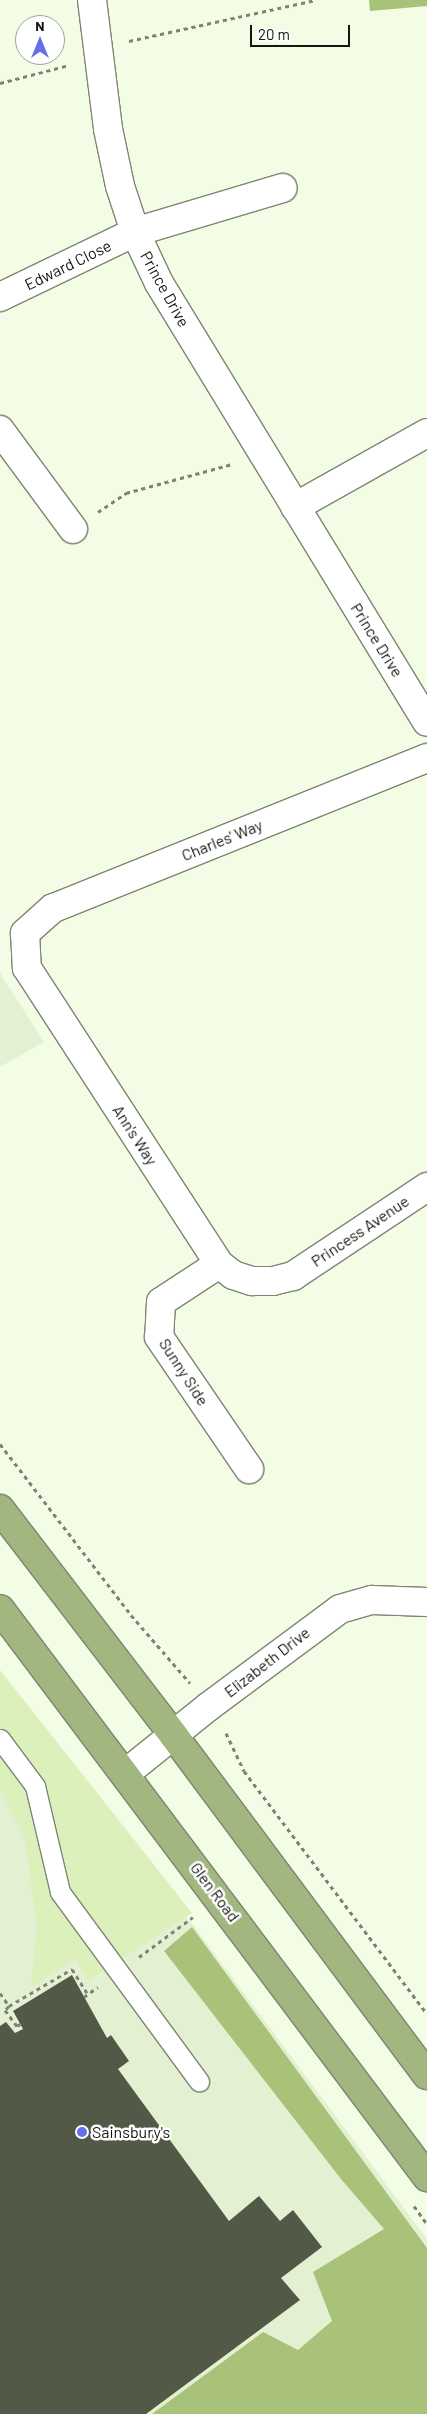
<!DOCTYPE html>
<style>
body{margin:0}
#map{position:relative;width:427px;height:2414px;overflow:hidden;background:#f3fce5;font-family:Barlow,sans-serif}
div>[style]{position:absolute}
.built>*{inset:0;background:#e4f0d2}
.green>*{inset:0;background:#dcf0bc}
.forest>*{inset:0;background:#a8c379}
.building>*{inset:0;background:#525946}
.path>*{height:3px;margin-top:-1.5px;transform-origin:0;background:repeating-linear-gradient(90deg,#7e8475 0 4px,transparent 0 8px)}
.roads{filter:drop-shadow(1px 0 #7e8672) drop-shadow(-1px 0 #7e8672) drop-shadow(0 1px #7e8672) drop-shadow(0 -1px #7e8672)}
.service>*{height:19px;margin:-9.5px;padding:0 9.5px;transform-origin:9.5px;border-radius:9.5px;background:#fff}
.minor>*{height:28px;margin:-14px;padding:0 14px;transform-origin:14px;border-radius:14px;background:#fff}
.trunk>*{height:28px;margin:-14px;padding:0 14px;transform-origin:14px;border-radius:14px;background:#a2b680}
.dots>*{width:14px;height:14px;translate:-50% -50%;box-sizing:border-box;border:2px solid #fff;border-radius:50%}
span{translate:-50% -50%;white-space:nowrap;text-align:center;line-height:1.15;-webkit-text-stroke:5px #fff;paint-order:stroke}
.street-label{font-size:16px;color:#14170f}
.poi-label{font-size:16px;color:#14170f}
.left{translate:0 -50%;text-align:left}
.north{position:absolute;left:15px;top:15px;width:50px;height:50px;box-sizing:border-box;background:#fff;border:1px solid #a1a29f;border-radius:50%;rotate:0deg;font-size:14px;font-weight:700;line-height:20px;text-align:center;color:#14170f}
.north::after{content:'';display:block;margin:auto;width:18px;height:22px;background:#6370e9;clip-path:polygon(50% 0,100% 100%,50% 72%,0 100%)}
.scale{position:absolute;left:250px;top:25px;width:100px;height:22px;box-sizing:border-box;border:2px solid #14170f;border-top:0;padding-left:6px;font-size:15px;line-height:18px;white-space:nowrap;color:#14170f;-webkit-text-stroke:4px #fff;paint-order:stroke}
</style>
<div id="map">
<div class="built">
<div style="clip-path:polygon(0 973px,44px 1042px,0 1067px)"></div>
<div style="clip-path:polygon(0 1673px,197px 1930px,427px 2239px,427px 2406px,401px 2414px,0 2414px)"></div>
</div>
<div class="green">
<div style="clip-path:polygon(0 1670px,192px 1913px,88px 1981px,75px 1959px,31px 1987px,37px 1925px,25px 1840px,0 1789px)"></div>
</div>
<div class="forest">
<div style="clip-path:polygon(369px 0,427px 0,427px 6px,370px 11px)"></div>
<div style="clip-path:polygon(192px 1927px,427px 2248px,427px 2414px,152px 2414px,263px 2332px,298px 2350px,332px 2321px,313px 2272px,384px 2229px,341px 2179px,164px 1951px)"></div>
</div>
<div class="building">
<div style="clip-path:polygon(72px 1975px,107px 2038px,111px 2035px,129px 2061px,118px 2069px,229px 2221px,259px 2196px,280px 2221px,293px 2210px,322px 2247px,281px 2278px,300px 2300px,146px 2414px,0 2414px,0 2026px,6px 2022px,15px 2033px,23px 2029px,13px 2011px)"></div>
</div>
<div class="path">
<div style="left:129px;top:41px;width:191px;rotate:-12.4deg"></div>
<div style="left:0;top:83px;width:71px;rotate:-14.6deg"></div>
<div style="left:98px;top:512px;width:34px;rotate:-34deg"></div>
<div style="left:126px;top:493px;width:110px;rotate:-15.3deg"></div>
<div style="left:0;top:1444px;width:215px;rotate:52.5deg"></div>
<div style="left:131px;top:1615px;width:90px;rotate:49.1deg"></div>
<div style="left:226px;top:1733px;width:42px;rotate:64.7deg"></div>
<div style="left:244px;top:1771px;width:304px;rotate:53deg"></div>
<div style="left:139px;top:1957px;width:67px;rotate:-36.5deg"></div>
<div style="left:0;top:1993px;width:16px;rotate:55deg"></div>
<div style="left:9px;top:2006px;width:73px;rotate:-30.4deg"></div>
<div style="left:72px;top:1969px;width:31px;rotate:58deg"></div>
<div style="left:84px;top:1997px;width:17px;rotate:-36deg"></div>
<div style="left:9px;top:2006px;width:6px;rotate:135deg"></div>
<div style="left:5px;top:2010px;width:20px;rotate:53deg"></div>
<div style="left:17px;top:2026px;width:4px;rotate:-34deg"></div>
<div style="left:414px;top:2206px;width:22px;rotate:54deg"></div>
</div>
<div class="roads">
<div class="service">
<div style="left:0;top:1739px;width:59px;rotate:53.3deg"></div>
<div style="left:35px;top:1786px;width:109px;rotate:76.7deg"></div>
<div style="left:60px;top:1892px;width:235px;rotate:53.7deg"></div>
</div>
<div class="minor">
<div style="left:92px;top:0;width:130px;rotate:82.9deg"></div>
<div style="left:108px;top:129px;width:58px;rotate:78.1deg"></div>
<div style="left:120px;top:186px;width:48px;rotate:71.9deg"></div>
<div style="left:135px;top:232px;width:56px;rotate:64.8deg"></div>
<div style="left:159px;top:283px;width:514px;rotate:58.6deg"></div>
<div style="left:0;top:297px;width:150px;rotate:-25.7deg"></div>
<div style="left:135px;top:232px;width:154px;rotate:-16.6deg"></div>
<div style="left:0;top:430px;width:123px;rotate:53.6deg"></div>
<div style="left:295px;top:507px;width:151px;rotate:-29.3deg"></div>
<div style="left:427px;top:758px;width:403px;rotate:158.1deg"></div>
<div style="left:53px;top:908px;width:38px;rotate:138deg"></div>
<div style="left:25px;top:933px;width:35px;rotate:87deg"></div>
<div style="left:27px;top:968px;width:353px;rotate:57deg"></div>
<div style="left:219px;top:1264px;width:18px;rotate:38deg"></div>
<div style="left:233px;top:1275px;width:20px;rotate:18deg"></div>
<div style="left:252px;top:1281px;width:21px"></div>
<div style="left:273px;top:1281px;width:21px;rotate:-14deg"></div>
<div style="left:293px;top:1276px;width:161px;rotate:-33.6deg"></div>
<div style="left:219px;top:1264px;width:69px;rotate:146.8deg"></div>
<div style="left:161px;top:1302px;width:35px;rotate:93deg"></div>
<div style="left:159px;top:1337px;width:160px;rotate:55.7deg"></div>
<div style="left:126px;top:1773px;width:105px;rotate:-38.8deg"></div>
<div style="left:208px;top:1707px;width:164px;rotate:-36.6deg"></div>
<div style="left:340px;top:1609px;width:33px;rotate:-16deg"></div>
<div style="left:372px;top:1600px;width:55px;rotate:2.1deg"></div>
</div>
<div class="trunk">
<div style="left:0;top:1509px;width:286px;rotate:52.5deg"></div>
<div style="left:174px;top:1736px;width:423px;rotate:53.3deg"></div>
<div style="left:0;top:1609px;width:711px;rotate:53.07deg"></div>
</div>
</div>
<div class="dots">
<div style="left:82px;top:2132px;background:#6370e9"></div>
</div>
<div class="street-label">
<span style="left:68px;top:265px;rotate:-26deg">Edward Close</span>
<span style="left:165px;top:289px;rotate:61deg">Prince Drive</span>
<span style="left:377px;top:640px;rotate:58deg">Prince Drive</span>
<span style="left:222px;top:840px;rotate:-22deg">Charles' Way</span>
<span style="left:135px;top:1135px;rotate:57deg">Ann's Way</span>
<span style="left:360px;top:1231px;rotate:-34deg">Princess Avenue</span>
<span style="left:184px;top:1372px;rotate:57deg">Sunny Side</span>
<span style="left:267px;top:1662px;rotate:-38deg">Elizabeth Drive</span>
<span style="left:215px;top:1892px;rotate:53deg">Glen Road</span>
</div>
<div class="poi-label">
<span class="left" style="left:92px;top:2132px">Sainsbury's</span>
</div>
<div class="north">N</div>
<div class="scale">20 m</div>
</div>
